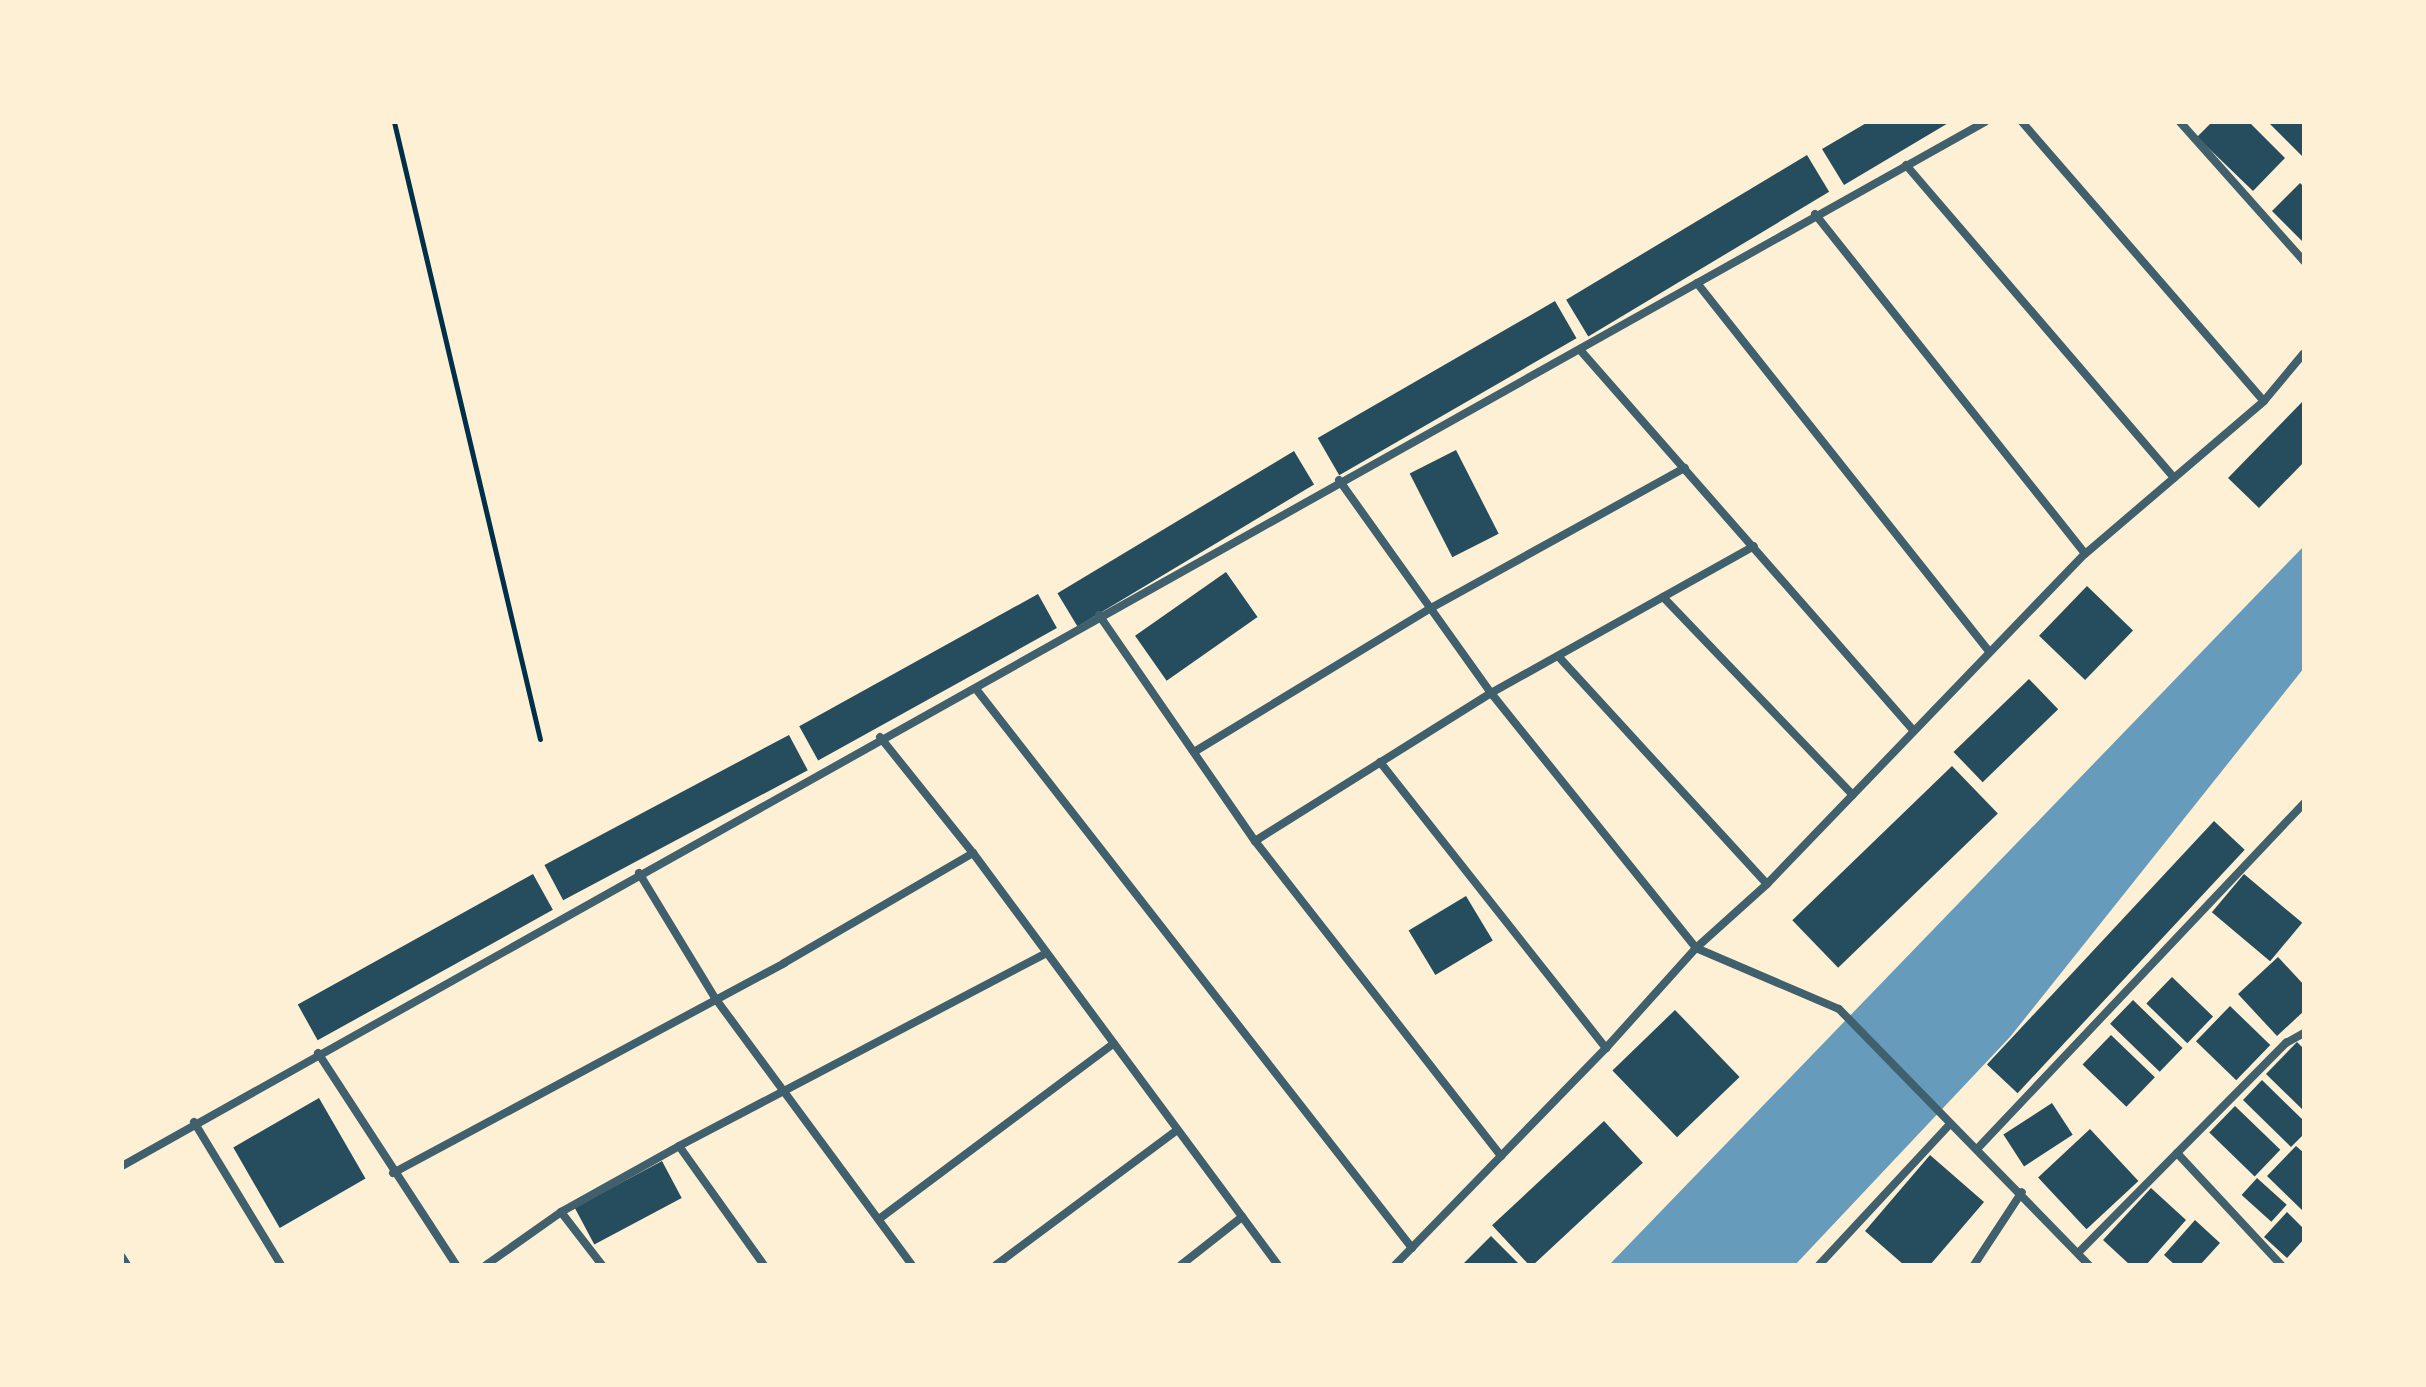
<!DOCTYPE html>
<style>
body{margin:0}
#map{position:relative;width:2426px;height:1387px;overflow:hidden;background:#fdf0d5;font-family:"Work Sans",sans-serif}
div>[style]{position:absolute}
.water>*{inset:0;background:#669bbc}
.building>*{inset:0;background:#264d5e;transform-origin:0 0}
.path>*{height:5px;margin:-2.5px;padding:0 2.5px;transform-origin:2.5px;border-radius:2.5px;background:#003049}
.minor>*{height:8px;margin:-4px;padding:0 4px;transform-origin:4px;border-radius:4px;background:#3f606c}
span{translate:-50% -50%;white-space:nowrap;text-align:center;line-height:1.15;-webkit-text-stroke:8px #fdf0d5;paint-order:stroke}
.frame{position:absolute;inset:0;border:124px solid #fdf0d5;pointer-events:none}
</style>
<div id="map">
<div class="water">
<div style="clip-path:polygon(2304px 546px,2304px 668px,2010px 1037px,1795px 1265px,1609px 1265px)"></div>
</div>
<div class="building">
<div style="clip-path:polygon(1868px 122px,1950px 122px,1844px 185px,1822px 149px)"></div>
<div style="clip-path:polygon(2212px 122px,2249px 122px,2285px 158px,2253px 191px,2197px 137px)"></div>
<div style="clip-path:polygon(2268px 122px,2304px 122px,2304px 155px,2302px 156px)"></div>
<div style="left:1807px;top:155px;width:43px;height:281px;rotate:59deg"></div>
<div style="clip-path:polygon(2300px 183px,2304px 187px,2304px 243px,2272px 211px)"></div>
<div style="left:1555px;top:301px;width:43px;height:274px;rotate:60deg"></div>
<div style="clip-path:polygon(2304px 400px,2304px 462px,2259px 508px,2228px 478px)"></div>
<div style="left:1456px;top:450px;width:94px;height:52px;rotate:63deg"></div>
<div style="left:1294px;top:451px;width:39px;height:276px;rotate:59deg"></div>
<div style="left:1226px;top:572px;width:55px;height:111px;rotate:55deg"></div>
<div style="left:2087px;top:586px;width:64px;height:69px;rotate:44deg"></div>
<div style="left:1038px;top:594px;width:39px;height:273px;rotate:61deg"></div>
<div style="left:2029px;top:679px;width:42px;height:105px;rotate:46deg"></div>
<div style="left:789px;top:735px;width:40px;height:277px;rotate:62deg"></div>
<div style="left:1952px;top:766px;width:66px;height:222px;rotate:46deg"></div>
<div style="left:2214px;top:821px;width:42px;height:333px;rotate:43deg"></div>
<div style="left:533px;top:874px;width:41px;height:269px;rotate:61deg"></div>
<div style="left:2244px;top:874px;width:76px;height:50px;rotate:40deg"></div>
<div style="left:1466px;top:896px;width:52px;height:67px;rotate:59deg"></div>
<div style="clip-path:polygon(2278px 957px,2304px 985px,2304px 1011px,2277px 1036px,2238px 994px)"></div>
<div style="left:2172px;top:977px;width:57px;height:37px;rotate:44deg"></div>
<div style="left:2133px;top:1000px;width:69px;height:33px;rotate:44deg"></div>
<div style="left:2230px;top:1006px;width:56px;height:49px;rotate:44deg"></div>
<div style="left:1675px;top:1010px;width:93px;height:87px;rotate:46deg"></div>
<div style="left:2111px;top:1035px;width:61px;height:41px;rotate:44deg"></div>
<div style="clip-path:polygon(2297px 1042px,2304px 1049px,2304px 1111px,2266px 1074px)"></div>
<div style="clip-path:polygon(2262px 1080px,2304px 1121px,2304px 1134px,2291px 1147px,2243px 1100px)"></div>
<div style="left:319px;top:1098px;width:93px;height:99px;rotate:60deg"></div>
<div style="left:2052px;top:1103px;width:38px;height:58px;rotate:57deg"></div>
<div style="left:2235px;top:1106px;width:63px;height:37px;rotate:44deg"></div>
<div style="left:1604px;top:1121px;width:57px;height:153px;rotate:47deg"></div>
<div style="left:2090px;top:1129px;width:71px;height:71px;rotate:47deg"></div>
<div style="clip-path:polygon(2296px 1146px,2304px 1153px,2304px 1212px,2267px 1176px)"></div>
<div style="clip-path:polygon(1930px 1155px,1984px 1202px,1930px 1265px,1904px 1265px,1865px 1231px)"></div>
<div style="left:662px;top:1161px;width:42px;height:99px;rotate:62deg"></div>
<div style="left:2257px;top:1178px;width:40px;height:23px;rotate:42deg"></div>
<div style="clip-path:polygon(2151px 1188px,2186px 1220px,2146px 1265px,2130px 1265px,2103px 1240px)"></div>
<div style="clip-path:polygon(2287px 1212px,2304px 1229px,2304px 1239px,2287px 1258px,2264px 1237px)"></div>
<div style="clip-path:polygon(2195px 1220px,2220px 1243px,2200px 1265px,2175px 1265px,2164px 1255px)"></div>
<div style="clip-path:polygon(1491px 1236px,1520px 1265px,1462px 1265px)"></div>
</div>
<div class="path">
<div style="left:394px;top:122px;width:634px;rotate:76.69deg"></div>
</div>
<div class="minor">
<div style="left:2022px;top:122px;width:369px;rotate:49.1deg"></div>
<div style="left:2180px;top:122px;width:186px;rotate:48.3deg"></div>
<div style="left:1906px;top:165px;width:412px;rotate:49.4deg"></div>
<div style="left:1815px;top:214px;width:434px;rotate:51.5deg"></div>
<div style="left:1697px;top:283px;width:470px;rotate:51.6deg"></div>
<div style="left:1581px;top:351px;width:505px;rotate:48.77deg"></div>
<div style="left:1339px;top:480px;width:262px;rotate:54.5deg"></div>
<div style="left:1491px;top:693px;width:327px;rotate:51.2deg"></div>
<div style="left:1696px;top:948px;width:155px;rotate:23.1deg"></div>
<div style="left:1839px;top:1009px;width:358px;rotate:45.7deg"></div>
<div style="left:1663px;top:597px;width:274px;rotate:46.2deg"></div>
<div style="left:1099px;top:615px;width:275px;rotate:55.4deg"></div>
<div style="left:1255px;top:841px;width:400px;rotate:52deg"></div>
<div style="left:1558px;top:656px;width:309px;rotate:47.5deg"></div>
<div style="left:976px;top:689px;width:709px;rotate:52.05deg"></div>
<div style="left:880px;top:737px;width:149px;rotate:51.3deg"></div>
<div style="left:973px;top:853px;width:513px;rotate:53.49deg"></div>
<div style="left:1194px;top:752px;width:277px;rotate:-31.3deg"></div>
<div style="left:1431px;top:608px;width:290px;rotate:-28.9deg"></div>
<div style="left:1380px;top:762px;width:365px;rotate:51.7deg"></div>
<div style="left:1255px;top:841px;width:279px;rotate:-32.1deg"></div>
<div style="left:1491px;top:693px;width:301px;rotate:-29.2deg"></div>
<div style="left:639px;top:873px;width:146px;rotate:58.7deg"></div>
<div style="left:715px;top:998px;width:332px;rotate:53.6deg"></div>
<div style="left:318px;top:1053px;width:253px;rotate:56.9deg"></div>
<div style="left:194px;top:1122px;width:167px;rotate:58.7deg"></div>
<div style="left:679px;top:1146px;width:146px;rotate:54.5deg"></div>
<div style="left:1977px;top:1149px;width:476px;rotate:-46.6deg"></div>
<div style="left:2177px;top:1153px;width:153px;rotate:47.1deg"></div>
<div style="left:122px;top:1166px;width:2136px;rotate:-29.27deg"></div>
<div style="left:393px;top:1173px;width:444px;rotate:-28.2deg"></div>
<div style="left:784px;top:963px;width:219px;rotate:-30.2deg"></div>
<div style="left:561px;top:1212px;width:67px;rotate:52.3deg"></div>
<div style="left:879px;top:1219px;width:292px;rotate:-36.8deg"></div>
<div style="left:2078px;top:1253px;width:296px;rotate:-45.3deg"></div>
<div style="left:2286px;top:1043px;width:21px;rotate:-29deg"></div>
<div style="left:122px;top:1257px;width:9px;rotate:58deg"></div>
<div style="left:486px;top:1265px;width:92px;rotate:-35.2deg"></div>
<div style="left:561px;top:1212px;width:135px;rotate:-29.2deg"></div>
<div style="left:679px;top:1146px;width:415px;rotate:-27.7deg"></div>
<div style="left:996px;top:1265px;width:226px;rotate:-36.7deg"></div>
<div style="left:1181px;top:1265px;width:78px;rotate:-38.2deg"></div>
<div style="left:1395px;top:1265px;width:303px;rotate:-45.8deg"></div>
<div style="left:1606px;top:1048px;width:135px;rotate:-48deg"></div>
<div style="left:1696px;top:948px;width:96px;rotate:-42deg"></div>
<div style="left:1767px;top:884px;width:458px;rotate:-46.1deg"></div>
<div style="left:2085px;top:554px;width:235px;rotate:-40.5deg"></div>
<div style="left:2264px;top:401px;width:62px;rotate:-50.2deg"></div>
<div style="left:1819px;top:1265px;width:192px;rotate:-47.1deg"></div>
<div style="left:1974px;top:1265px;width:87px;rotate:-56.7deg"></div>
</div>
<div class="frame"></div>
</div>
